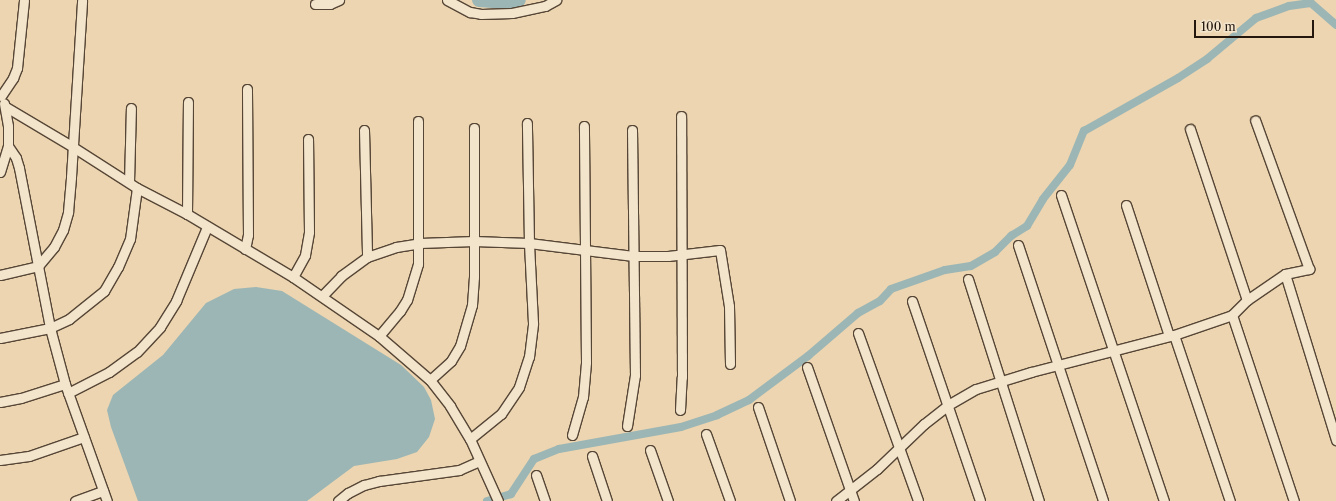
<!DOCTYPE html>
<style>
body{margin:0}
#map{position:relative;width:1336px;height:501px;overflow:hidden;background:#ecd5b0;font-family:"Libre Caslon Text",serif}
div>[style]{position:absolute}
.water>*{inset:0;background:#9cb6b5}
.canal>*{height:8px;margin:-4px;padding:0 4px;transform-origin:4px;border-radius:4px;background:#9cb6b5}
.river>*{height:14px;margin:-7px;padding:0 7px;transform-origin:7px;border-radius:7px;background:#9cb6b5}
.roads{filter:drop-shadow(1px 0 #564636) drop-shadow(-1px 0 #564636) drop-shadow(0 1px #564636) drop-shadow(0 -1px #564636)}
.minor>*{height:9px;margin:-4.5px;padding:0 4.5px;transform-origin:4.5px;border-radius:4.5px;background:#f3e4cc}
span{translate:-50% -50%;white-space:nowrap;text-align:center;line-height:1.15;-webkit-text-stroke:3px #f3e4cc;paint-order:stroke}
.scale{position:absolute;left:1194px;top:20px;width:120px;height:18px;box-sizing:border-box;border:2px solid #24170e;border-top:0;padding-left:5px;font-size:12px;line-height:14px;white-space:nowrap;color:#24170e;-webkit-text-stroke:3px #f3e4cc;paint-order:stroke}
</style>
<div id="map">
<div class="water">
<div style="clip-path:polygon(256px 287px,282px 291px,401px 365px,424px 387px,431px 400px,435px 419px,429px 437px,417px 452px,397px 459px,354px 466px,307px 501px,138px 501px,111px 427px,107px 410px,113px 395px,163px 355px,206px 303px,234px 289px)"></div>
</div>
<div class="canal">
<div style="left:487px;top:501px;width:25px;rotate:-16deg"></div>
<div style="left:511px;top:494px;width:42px;rotate:-56.7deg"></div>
<div style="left:534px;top:459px;width:27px;rotate:-22deg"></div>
<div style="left:559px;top:449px;width:124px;rotate:-10.2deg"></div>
<div style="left:681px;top:427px;width:38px;rotate:-18deg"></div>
<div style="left:717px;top:415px;width:35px;rotate:-25deg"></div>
<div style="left:749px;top:400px;width:74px;rotate:-36.7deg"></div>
<div style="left:808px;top:356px;width:66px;rotate:-40.7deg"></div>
<div style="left:858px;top:313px;width:25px;rotate:-29deg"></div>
<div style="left:880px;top:301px;width:16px;rotate:-47deg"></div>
<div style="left:891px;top:289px;width:57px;rotate:-19.4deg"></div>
<div style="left:945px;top:270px;width:26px;rotate:-9deg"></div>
<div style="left:971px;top:266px;width:28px;rotate:-30deg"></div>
<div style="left:995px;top:252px;width:23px;rotate:-45deg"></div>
<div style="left:1011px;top:236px;width:19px;rotate:-32deg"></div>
<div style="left:1027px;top:226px;width:31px;rotate:-59deg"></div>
<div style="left:1043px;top:199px;width:43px;rotate:-51.5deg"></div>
<div style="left:1070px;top:165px;width:37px;rotate:-68deg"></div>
<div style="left:1084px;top:131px;width:108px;rotate:-29.4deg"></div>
<div style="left:1178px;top:78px;width:35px;rotate:-33deg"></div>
<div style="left:1207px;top:59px;width:64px;rotate:-39.9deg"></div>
<div style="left:1256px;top:18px;width:35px;rotate:-20deg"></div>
<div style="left:1289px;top:6px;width:22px;rotate:-8deg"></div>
<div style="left:1311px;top:3px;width:33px;rotate:41deg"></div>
</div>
<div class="river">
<div style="left:479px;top:0;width:31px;rotate:4deg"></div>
<div style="left:510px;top:2px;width:9px;rotate:-13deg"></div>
</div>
<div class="roads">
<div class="minor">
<div style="left:447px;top:0;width:26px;rotate:28deg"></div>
<div style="left:470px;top:12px;width:11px;rotate:10deg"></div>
<div style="left:481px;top:14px;width:31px;rotate:-2deg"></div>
<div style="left:512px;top:13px;width:34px;rotate:-12deg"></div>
<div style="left:545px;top:6px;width:13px;rotate:-29deg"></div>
<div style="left:315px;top:4px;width:15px"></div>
<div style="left:330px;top:4px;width:10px;rotate:-24deg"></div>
<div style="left:1px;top:96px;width:22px;rotate:-56deg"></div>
<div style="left:13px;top:78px;width:11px;rotate:-68deg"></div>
<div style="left:17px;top:68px;width:68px;rotate:-84.1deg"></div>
<div style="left:6px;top:107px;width:78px;rotate:30.8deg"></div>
<div style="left:73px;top:147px;width:76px;rotate:32.6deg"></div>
<div style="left:137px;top:188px;width:56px;rotate:27.5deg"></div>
<div style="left:187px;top:214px;width:123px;rotate:30.7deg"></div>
<div style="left:293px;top:277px;width:104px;rotate:34.5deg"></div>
<div style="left:379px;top:336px;width:67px;rotate:40.8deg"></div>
<div style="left:430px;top:380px;width:33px;rotate:52deg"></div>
<div style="left:450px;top:406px;width:39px;rotate:59deg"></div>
<div style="left:470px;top:439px;width:68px;rotate:65.7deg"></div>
<div style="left:1190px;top:129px;width:180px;rotate:71.6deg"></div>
<div style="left:364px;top:130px;width:127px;rotate:88.6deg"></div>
<div style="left:8px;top:146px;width:14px;rotate:56deg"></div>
<div style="left:16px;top:158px;width:10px;rotate:73deg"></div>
<div style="left:19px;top:168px;width:163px;rotate:79deg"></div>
<div style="left:50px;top:328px;width:58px;rotate:75deg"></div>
<div style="left:65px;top:384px;width:124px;rotate:70.3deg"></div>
<div style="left:0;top:172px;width:27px;rotate:-73deg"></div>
<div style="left:8px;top:146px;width:20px;rotate:-90deg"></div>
<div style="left:8px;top:126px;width:23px;rotate:-100deg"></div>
<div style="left:129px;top:182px;width:74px;rotate:-88.5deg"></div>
<div style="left:1061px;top:195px;width:323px;rotate:71.4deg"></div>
<div style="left:1126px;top:205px;width:138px;rotate:71.8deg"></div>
<div style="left:187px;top:214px;width:112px;rotate:-89.5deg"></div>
<div style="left:1018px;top:245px;width:270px;rotate:71.6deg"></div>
<div style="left:245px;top:249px;width:14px;rotate:-78deg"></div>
<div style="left:248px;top:235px;width:146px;rotate:-90.4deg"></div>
<div style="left:1285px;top:274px;width:174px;rotate:72.9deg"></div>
<div style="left:0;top:275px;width:39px;rotate:-13deg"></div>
<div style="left:38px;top:266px;width:25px;rotate:-50deg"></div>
<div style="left:54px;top:247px;width:19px;rotate:-62deg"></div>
<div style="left:63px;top:230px;width:19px;rotate:-74deg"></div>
<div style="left:68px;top:212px;width:35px;rotate:-85deg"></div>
<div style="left:71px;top:177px;width:177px;rotate:-86.4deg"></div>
<div style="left:293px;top:277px;width:25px;rotate:-61deg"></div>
<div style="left:305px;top:255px;width:23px;rotate:-80deg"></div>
<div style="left:309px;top:232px;width:93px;rotate:-90.6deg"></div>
<div style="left:968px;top:279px;width:233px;rotate:72.3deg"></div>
<div style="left:322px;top:296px;width:28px;rotate:-46deg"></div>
<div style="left:341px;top:276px;width:32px;rotate:-36deg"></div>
<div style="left:367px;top:257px;width:31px;rotate:-19deg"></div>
<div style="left:396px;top:247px;width:24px;rotate:-9deg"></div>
<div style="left:420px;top:243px;width:54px;rotate:-2.1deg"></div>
<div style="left:474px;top:241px;width:55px;rotate:2.1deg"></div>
<div style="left:529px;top:243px;width:105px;rotate:7.1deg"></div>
<div style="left:633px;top:256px;width:35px"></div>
<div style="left:668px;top:256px;width:52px;rotate:-6.6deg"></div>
<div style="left:720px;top:250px;width:57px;rotate:80.9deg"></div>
<div style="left:729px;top:306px;width:58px;rotate:89deg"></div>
<div style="left:912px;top:301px;width:211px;rotate:71.2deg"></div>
<div style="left:1232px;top:315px;width:196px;rotate:71.6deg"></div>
<div style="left:858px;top:333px;width:178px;rotate:70.3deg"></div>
<div style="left:1174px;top:335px;width:175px;rotate:71.4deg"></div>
<div style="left:379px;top:336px;width:33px;rotate:-50deg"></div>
<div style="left:400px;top:311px;width:13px;rotate:-58deg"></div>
<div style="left:407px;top:300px;width:38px;rotate:-73deg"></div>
<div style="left:418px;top:264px;width:143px;rotate:-90deg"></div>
<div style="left:0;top:338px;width:51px;rotate:-11.3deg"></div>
<div style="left:50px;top:328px;width:21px;rotate:-25deg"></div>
<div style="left:69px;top:319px;width:45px;rotate:-38.7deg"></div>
<div style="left:104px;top:291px;width:28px;rotate:-60deg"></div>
<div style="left:118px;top:267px;width:30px;rotate:-67deg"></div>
<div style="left:130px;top:239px;width:51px;rotate:-82.2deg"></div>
<div style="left:807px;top:367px;width:142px;rotate:70.7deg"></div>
<div style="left:430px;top:380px;width:28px;rotate:-42deg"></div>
<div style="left:451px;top:361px;width:17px;rotate:-59deg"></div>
<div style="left:460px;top:346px;width:43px;rotate:-73.7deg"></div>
<div style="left:472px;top:305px;width:28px;rotate:-86deg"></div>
<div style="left:474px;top:277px;width:149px;rotate:-90deg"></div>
<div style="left:68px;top:393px;width:46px;rotate:-27.1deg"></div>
<div style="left:109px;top:372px;width:34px;rotate:-36deg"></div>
<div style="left:137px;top:352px;width:34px;rotate:-47deg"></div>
<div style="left:160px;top:327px;width:31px;rotate:-58deg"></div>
<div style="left:176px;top:301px;width:80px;rotate:-67.3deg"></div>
<div style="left:0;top:402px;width:21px;rotate:-11deg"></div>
<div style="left:21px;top:398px;width:46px;rotate:-17.7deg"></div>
<div style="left:758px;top:407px;width:99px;rotate:71.2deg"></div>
<div style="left:680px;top:410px;width:33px;rotate:-87deg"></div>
<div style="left:682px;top:377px;width:261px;rotate:-90.2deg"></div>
<div style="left:627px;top:426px;width:52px;rotate:-81.1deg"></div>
<div style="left:635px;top:375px;width:245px;rotate:-90.7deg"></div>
<div style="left:706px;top:434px;width:71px;rotate:70.3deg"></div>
<div style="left:572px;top:435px;width:40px;rotate:-74deg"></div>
<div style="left:583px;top:397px;width:35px;rotate:-85deg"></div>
<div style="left:586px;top:362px;width:236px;rotate:-90.5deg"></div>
<div style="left:470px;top:439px;width:40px;rotate:-39deg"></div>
<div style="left:501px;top:414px;width:32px;rotate:-56deg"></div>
<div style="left:519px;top:387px;width:32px;rotate:-72deg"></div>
<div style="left:529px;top:357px;width:34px;rotate:-83deg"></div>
<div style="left:533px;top:323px;width:80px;rotate:-92.9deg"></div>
<div style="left:529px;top:243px;width:120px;rotate:-91deg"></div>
<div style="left:650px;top:450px;width:54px;rotate:70.6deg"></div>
<div style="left:592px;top:456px;width:47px;rotate:71.6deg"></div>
<div style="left:0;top:460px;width:29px;rotate:-8deg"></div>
<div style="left:29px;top:456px;width:58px;rotate:-19.1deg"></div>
<div style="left:536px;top:475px;width:28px;rotate:71deg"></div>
<div style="left:75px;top:501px;width:30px;rotate:-20deg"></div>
<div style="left:338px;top:501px;width:13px;rotate:-39deg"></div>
<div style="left:348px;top:493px;width:18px;rotate:-27deg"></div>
<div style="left:364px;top:485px;width:16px;rotate:-15deg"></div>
<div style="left:379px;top:481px;width:81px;rotate:-7.8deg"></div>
<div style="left:459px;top:470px;width:22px;rotate:-24deg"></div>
<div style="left:836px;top:501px;width:52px;rotate:-38deg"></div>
<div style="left:877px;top:469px;width:65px;rotate:-43.8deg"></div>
<div style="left:924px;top:424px;width:31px;rotate:-38deg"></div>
<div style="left:948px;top:405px;width:32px;rotate:-30deg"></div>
<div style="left:976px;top:389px;width:58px;rotate:-17.2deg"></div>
<div style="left:1031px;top:372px;width:148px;rotate:-14.5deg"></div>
<div style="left:1174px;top:335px;width:61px;rotate:-19deg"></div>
<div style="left:1232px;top:315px;width:21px;rotate:-45deg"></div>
<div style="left:1247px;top:300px;width:46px;rotate:-34.4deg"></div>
<div style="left:1285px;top:274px;width:25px;rotate:-12deg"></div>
<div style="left:1309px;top:269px;width:158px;rotate:-109.9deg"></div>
</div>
</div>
<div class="scale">100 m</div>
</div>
